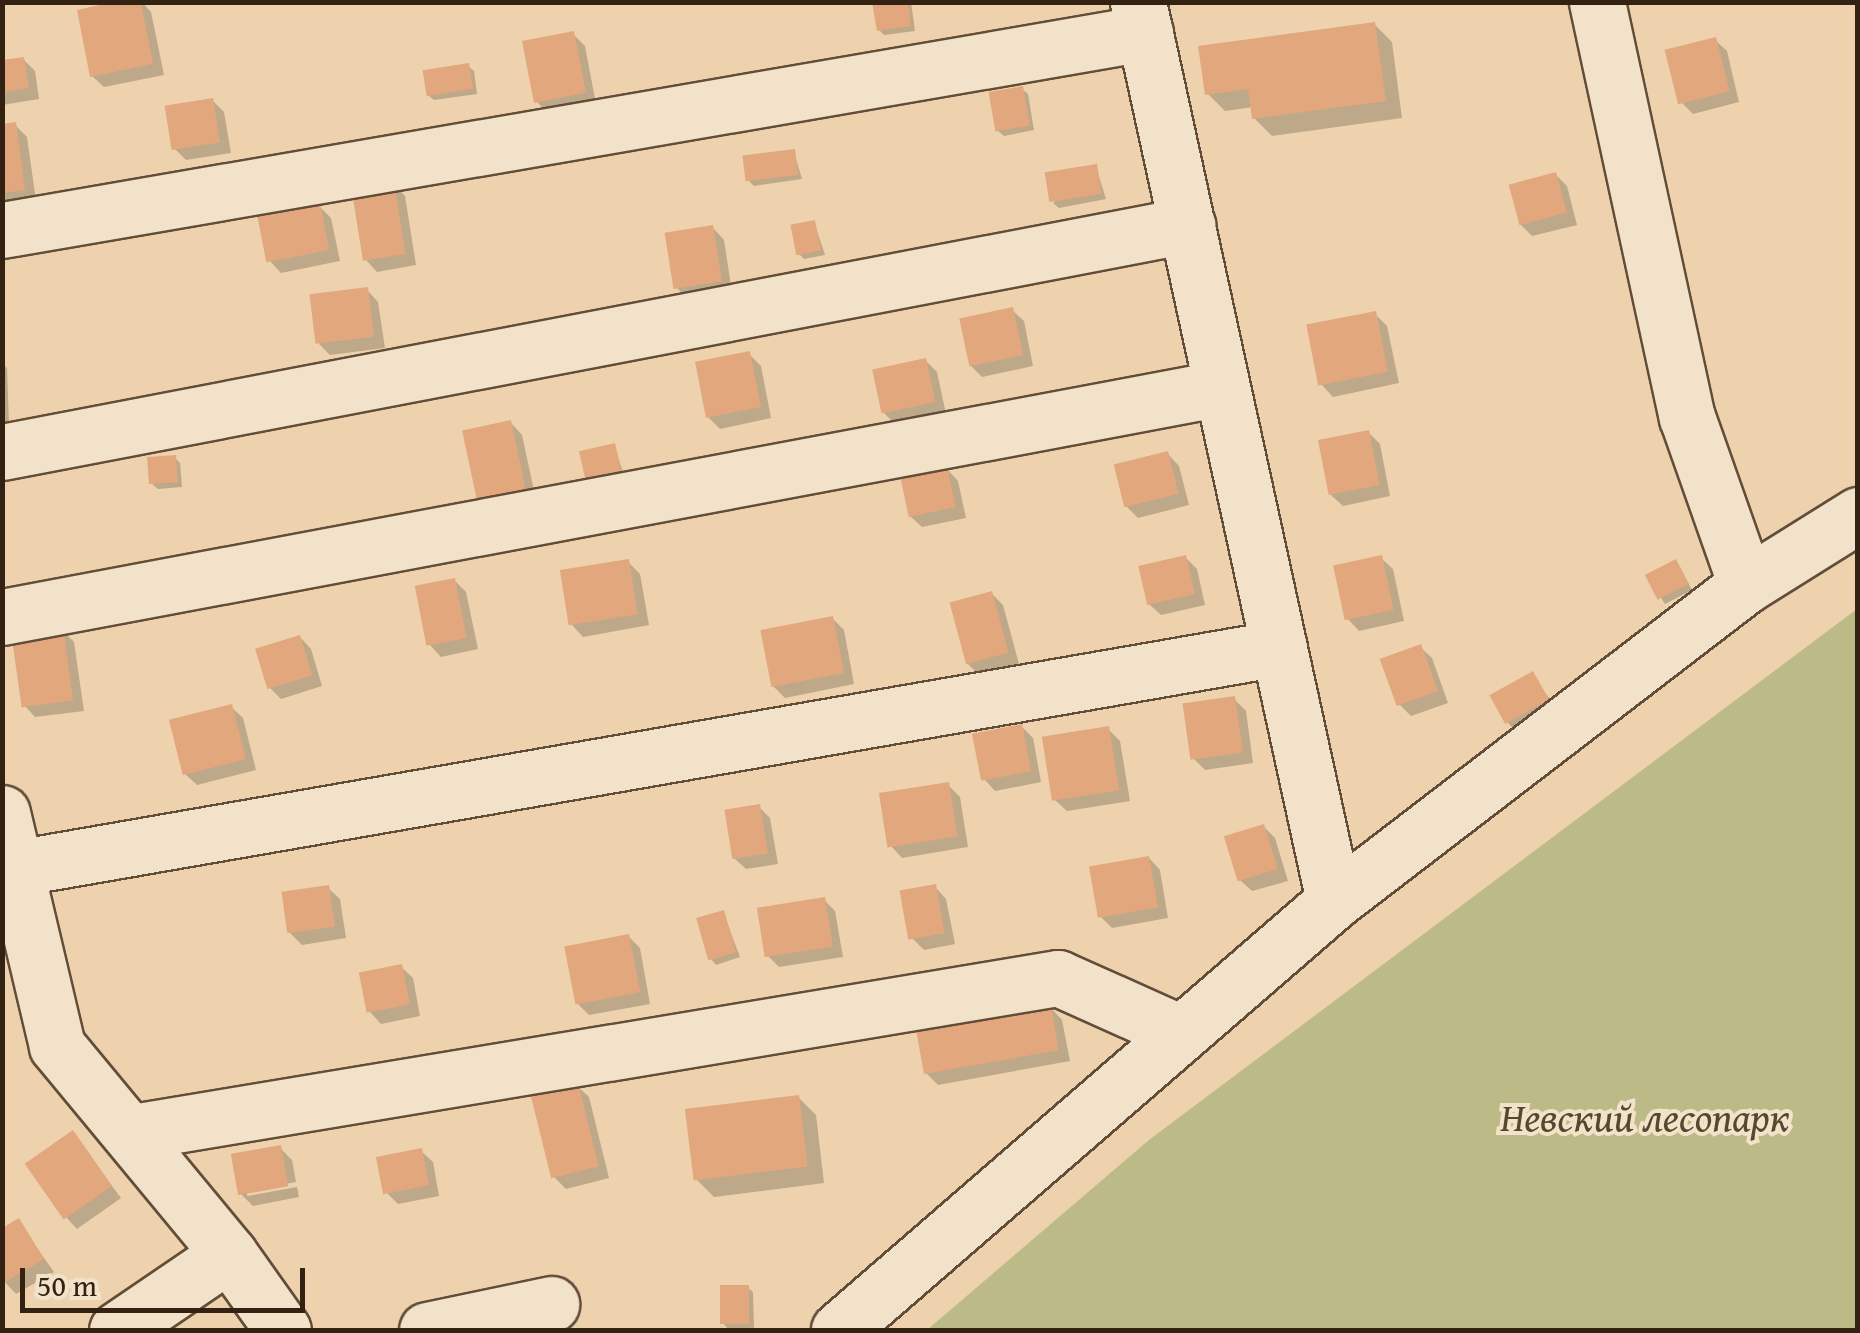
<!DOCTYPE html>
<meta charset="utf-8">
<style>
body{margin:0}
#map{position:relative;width:1860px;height:1333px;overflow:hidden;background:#edd2ad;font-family:"Gentium Book Plus",serif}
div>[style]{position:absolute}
.green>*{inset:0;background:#bcbb88}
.shadow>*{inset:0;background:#0003}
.building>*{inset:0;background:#e3a77e;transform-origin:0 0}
.roads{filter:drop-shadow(2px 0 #624d38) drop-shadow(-2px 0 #624d38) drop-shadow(0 2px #624d38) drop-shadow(0 -2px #624d38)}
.minor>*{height:55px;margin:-27.5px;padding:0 27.5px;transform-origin:27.5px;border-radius:27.5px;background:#f3e2ca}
span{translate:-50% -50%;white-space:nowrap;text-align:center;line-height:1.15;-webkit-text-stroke:8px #f3e2ca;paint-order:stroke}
.park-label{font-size:40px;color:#55482f;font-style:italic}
.frame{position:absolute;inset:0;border:5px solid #332111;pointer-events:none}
.scale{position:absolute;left:20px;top:1268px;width:285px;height:45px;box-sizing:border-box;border:5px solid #332111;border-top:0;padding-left:12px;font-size:30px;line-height:35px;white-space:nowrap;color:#332111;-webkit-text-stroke:8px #f3e2ca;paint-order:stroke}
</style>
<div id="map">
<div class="green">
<div style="clip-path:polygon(1857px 609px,1857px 1330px,927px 1330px,1149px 1140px)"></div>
</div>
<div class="shadow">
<div style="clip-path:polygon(126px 2px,142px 2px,151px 12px,164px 75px,104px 87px,92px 76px)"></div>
<div style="clip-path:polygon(875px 2px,911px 2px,915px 31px,884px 35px,879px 30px)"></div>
<div style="clip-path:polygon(1374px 24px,1392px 42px,1402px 118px,1272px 136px,1254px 118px,1253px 107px,1225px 111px,1207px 93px)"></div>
<div style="clip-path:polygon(573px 34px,585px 46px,596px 104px,548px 113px,537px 102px)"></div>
<div style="clip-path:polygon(1715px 40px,1727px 51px,1739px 102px,1693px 114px,1681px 102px)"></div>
<div style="clip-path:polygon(23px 59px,35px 71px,39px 99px,2px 105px,2px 63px)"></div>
<div style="clip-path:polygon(468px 66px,474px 71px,477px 94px,434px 100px,428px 95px)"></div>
<div style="clip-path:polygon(1022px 89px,1028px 94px,1034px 130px,1004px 136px,998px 131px)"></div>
<div style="clip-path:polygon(212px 100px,224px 112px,231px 153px,186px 160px,174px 148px)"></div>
<div style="clip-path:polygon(15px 125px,27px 137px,36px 201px,2px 205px,2px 127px)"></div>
<div style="clip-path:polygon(794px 152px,802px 179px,754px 186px,749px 181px)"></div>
<div style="clip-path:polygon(1096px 167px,1106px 199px,1059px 208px,1053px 203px)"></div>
<div style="clip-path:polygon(1555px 174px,1567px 186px,1577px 225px,1532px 236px,1520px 224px)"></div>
<div style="clip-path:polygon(393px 184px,405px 196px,416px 265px,377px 272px,366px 260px)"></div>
<div style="clip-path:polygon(319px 206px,331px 218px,340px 261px,281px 273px,270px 261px)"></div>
<div style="clip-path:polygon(814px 222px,825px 255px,804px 259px,799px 254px)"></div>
<div style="clip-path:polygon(713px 228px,724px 240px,732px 292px,688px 299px,676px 287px)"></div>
<div style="clip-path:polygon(367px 290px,378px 302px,385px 348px,330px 355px,319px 344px)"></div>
<div style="clip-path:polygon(1012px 310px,1024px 321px,1033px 366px,982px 377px,970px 365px)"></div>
<div style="clip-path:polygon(1375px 314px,1387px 326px,1399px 383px,1333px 397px,1322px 385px)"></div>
<div style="clip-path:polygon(749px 354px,761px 366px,771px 418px,720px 429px,708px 417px)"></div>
<div style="clip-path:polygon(925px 360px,937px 372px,946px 414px,895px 424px,884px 413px)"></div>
<div style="clip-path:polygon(2px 363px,7px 368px,9px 424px,2px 424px)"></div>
<div style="clip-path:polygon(511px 423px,522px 435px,536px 500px,490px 510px,478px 499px)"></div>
<div style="clip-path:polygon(1368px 432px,1380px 444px,1390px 496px,1343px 506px,1331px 495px)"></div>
<div style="clip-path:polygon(614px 446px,627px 483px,594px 490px)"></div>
<div style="clip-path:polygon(1168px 454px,1179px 466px,1189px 505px,1138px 518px,1127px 507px)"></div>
<div style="clip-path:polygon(175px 458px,180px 463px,182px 487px,158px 489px,152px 484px)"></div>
<div style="clip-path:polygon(947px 469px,958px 481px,966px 518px,922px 527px,910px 516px)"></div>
<div style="clip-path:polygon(1186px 558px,1197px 569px,1205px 605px,1161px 615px,1149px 604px)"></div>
<div style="clip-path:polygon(1381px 558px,1393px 569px,1404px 621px,1359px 631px,1348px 619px)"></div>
<div style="clip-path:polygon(628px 562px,640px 574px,649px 625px,583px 637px,572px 625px)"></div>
<div style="clip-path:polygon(1680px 567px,1692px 590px,1665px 604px,1648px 577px)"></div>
<div style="clip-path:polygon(454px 580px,466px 592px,478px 649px,441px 657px,430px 645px)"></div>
<div style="clip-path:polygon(992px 594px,1003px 605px,1019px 664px,979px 675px,967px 663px)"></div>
<div style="clip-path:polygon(832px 618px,844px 630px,854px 684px,785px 698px,773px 686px)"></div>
<div style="clip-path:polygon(62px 630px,74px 642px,84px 711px,35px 717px,24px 705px)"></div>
<div style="clip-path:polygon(300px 637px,311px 649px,322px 686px,281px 699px,269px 687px)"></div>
<div style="clip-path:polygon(1420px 647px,1432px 658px,1448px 703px,1411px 716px,1399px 704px)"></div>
<div style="clip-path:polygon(1532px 674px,1559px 712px,1519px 734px,1508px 723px)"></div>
<div style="clip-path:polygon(1234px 699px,1246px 711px,1253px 763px,1205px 770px,1194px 759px)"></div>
<div style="clip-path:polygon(231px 707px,243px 718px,256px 770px,197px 785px,185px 774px)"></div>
<div style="clip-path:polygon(1021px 726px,1033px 738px,1041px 782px,995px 791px,984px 779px)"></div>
<div style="clip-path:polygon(1108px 729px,1120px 741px,1130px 801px,1067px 811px,1055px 800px)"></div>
<div style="clip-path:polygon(948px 785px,960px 797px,968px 847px,902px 858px,891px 846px)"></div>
<div style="clip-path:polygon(759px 807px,770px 818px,778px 864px,746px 869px,734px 858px)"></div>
<div style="clip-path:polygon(1263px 826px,1275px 838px,1288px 881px,1252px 891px,1240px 880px)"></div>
<div style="clip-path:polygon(1149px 858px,1160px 870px,1168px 918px,1112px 928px,1100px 916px)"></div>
<div style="clip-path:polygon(935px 887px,946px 899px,955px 944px,924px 950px,912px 938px)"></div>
<div style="clip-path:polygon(328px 888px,340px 899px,346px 938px,302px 945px,290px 933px)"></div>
<div style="clip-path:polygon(824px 900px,835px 911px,843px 957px,779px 967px,767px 955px)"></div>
<div style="clip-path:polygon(723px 912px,740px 957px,716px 965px,711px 959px)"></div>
<div style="clip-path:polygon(628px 936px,640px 948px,650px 1004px,589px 1015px,577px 1003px)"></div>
<div style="clip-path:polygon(401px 967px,413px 978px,420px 1016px,381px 1024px,370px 1012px)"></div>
<div style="clip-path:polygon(1051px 1008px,1062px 1020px,1070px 1061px,938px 1085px,926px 1073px)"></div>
<div style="clip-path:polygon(577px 1086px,589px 1097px,609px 1178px,566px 1189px,554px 1177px)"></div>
<div style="clip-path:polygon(798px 1097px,816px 1115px,824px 1183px,714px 1197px,697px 1180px)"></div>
<div style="clip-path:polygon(73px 1134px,121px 1198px,77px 1229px,66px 1217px)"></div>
<div style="clip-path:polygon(280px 1148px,292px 1160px,296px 1182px,247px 1191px,247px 1196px,297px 1187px,299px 1197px,253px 1206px,241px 1194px)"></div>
<div style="clip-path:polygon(421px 1151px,433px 1162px,439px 1196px,398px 1204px,386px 1192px)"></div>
<div style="clip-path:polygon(18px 1221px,54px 1272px,16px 1294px,2px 1279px)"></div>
<div style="clip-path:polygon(747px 1287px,753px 1292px,754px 1328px,728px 1329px,723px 1323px)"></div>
</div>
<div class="building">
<div style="clip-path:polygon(113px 2px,141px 2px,153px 64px,90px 77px,77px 10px)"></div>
<div style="clip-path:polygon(872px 2px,908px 2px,911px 26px,877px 31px)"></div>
<div style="clip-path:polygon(1375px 22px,1386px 101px,1252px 119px,1248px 89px,1205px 95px,1198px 46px)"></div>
<div style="left:574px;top:31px;width:63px;height:53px;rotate:79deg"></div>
<div style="left:1716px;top:37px;width:56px;height:53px;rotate:76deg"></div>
<div style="clip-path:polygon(24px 57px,29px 88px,2px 92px,2px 60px)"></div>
<div style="left:469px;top:63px;width:26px;height:47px;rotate:81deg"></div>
<div style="left:1023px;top:86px;width:40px;height:35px;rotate:80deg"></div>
<div style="left:213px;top:98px;width:45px;height:49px;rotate:81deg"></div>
<div style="clip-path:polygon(16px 122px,25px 190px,2px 193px,2px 124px)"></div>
<div style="left:795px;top:149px;width:26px;height:53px;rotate:83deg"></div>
<div style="left:1097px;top:164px;width:30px;height:53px;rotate:81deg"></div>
<div style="left:1556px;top:172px;width:42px;height:49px;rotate:75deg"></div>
<div style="left:394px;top:182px;width:73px;height:43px;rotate:81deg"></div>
<div style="left:320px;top:203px;width:48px;height:64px;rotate:79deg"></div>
<div style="left:815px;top:220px;width:31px;height:25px;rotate:79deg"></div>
<div style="left:713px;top:225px;width:57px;height:49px;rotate:81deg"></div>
<div style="left:368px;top:287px;width:50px;height:59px;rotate:83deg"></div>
<div style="left:1013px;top:307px;width:49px;height:55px;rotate:78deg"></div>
<div style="left:1376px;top:311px;width:62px;height:71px;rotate:79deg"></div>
<div style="left:750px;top:351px;width:57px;height:56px;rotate:79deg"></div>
<div style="left:926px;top:358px;width:45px;height:55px;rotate:78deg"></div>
<div style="left:511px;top:420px;width:71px;height:50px;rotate:78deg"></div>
<div style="left:1369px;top:430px;width:56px;height:52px;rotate:79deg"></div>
<div style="left:615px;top:443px;width:36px;height:37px;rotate:77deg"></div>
<div style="left:1168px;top:451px;width:44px;height:56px;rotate:76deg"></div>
<div style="left:176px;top:455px;width:27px;height:29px;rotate:86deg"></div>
<div style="left:947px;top:466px;width:42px;height:48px;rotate:78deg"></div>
<div style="left:1186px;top:555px;width:40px;height:49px;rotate:77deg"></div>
<div style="left:1382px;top:555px;width:56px;height:50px;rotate:78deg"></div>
<div style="left:629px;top:559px;width:56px;height:70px;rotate:81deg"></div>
<div style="left:1676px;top:559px;width:28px;height:35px;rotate:63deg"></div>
<div style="left:455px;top:578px;width:61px;height:41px;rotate:79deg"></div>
<div style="left:992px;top:591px;width:64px;height:44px;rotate:75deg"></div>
<div style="left:833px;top:616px;width:58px;height:74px;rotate:79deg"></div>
<div style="left:63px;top:628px;width:73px;height:52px;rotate:82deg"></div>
<div style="left:300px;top:635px;width:42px;height:47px;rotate:73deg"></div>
<div style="left:1421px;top:644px;width:50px;height:44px;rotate:70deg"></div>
<div style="left:1533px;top:671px;width:33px;height:50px;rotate:61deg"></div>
<div style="left:1235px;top:696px;width:57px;height:53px;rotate:82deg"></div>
<div style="left:232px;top:704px;width:57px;height:65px;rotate:76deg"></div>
<div style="left:1022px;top:724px;width:48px;height:51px;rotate:79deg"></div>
<div style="left:1109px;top:726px;width:65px;height:68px;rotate:81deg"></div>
<div style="left:949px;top:782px;width:55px;height:71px;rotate:81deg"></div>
<div style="left:760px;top:804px;width:50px;height:36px;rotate:81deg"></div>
<div style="left:1264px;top:824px;width:47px;height:42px;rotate:73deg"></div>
<div style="left:1149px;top:856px;width:52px;height:61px;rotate:80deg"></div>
<div style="left:936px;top:884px;width:50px;height:37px;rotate:80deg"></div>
<div style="left:329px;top:885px;width:42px;height:48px;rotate:82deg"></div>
<div style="left:825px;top:897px;width:50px;height:69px;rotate:81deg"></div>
<div style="left:724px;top:910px;width:44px;height:29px;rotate:74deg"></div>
<div style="left:629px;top:934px;width:59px;height:66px;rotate:79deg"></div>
<div style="left:402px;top:964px;width:41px;height:44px;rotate:79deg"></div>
<div style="left:1051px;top:1006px;width:45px;height:137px;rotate:80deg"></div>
<div style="left:578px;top:1083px;width:86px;height:49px;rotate:76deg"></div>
<div style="left:799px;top:1095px;width:72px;height:115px;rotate:83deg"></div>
<div style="left:73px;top:1130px;width:68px;height:59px;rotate:55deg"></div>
<div style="left:281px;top:1145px;width:42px;height:51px;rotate:80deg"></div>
<div style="left:422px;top:1148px;width:38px;height:47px;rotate:79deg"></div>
<div style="clip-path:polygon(19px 1218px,44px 1259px,2px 1284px,2px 1228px)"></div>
<div style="left:720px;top:1285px;width:29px;height:39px"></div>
</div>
<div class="roads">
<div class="minor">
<div style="left:1138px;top:2px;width:920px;rotate:77.7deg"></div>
<div style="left:1597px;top:2px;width:425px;rotate:77.8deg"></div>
<div style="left:1687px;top:417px;width:178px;rotate:70.6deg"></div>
<div style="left:2px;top:230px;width:1160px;rotate:-9.78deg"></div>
<div style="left:2px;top:452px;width:1207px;rotate:-10.84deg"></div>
<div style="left:2px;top:617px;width:1241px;rotate:-10.63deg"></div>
<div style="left:2px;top:813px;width:239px;rotate:76.7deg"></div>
<div style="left:57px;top:1046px;width:270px;rotate:50.4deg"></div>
<div style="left:229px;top:1254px;width:93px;rotate:54.6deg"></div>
<div style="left:16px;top:868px;width:1282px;rotate:-9.88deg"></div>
<div style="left:133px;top:1132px;width:938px;rotate:-9.45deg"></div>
<div style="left:1058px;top:978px;width:133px;rotate:24.1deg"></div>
<div style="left:117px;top:1330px;width:135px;rotate:-34.2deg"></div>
<div style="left:427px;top:1330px;width:127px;rotate:-11.8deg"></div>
<div style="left:839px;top:1330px;width:655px;rotate:-40.91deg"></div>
<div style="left:1334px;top:901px;width:519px;rotate:-37.49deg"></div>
<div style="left:1746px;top:585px;width:132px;rotate:-32deg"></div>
</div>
</div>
<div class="park-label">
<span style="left:1645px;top:1117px">Невский лесопарк</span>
</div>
<div class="frame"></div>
<div class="scale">50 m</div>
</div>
